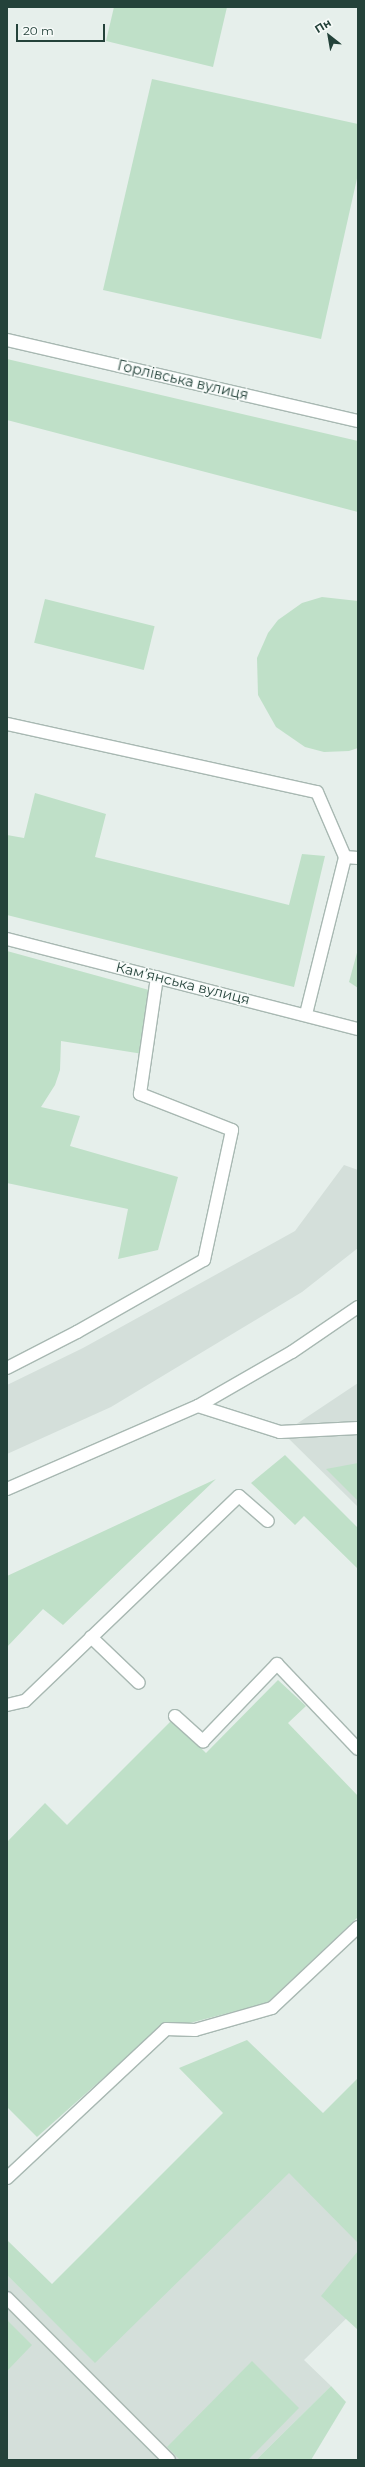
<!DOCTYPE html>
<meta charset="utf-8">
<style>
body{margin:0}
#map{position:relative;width:365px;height:2467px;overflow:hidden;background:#e6efeb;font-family:Montserrat,sans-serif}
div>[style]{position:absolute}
.built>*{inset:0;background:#d4dfda}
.green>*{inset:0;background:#bfe0c8;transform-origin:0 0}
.roads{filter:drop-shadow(1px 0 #a8b8b2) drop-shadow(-1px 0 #a8b8b2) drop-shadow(0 1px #a8b8b2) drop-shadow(0 -1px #a8b8b2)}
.lane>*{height:12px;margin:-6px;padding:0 6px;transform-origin:6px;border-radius:6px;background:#fff}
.street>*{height:12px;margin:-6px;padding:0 6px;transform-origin:6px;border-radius:6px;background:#fff}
.secondary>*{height:12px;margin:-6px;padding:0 6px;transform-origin:6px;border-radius:6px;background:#fff}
span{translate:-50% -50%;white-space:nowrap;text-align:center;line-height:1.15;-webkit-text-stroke:3px #f7fbf9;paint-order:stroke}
.street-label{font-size:14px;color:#24423a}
.frame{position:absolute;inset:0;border:8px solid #24423a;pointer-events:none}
.north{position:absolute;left:309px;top:16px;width:40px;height:40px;-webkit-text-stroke:3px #f7fbf9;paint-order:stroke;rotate:329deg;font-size:11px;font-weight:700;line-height:16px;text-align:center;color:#24423a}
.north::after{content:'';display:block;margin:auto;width:14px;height:18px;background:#24423a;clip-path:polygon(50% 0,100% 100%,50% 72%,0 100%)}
.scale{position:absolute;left:16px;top:24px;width:89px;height:18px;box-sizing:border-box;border:2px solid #24423a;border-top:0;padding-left:5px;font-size:12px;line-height:14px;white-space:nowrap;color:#24423a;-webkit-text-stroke:3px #f7fbf9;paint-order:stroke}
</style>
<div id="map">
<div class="built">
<div style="clip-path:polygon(344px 1165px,358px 1170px,358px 1248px,302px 1292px,111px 1407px,7px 1454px,7px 1385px,83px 1348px,295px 1231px)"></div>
<div style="clip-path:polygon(358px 1383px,358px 1507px,283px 1433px)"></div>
<div style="clip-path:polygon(298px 2161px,358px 2222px,358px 2307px,304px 2360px,331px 2386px,256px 2460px,7px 2460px,7px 2275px,95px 2362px)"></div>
</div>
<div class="green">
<div style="clip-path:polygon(114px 7px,227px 7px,213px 67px,106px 41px)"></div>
<div style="clip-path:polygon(152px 79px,358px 124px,358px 174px,321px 339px,103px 290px)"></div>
<div style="clip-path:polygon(7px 359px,358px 441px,358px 512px,7px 420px)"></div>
<div style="clip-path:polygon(322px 597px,358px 601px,358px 748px,349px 751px,324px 752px,305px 747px,276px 727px,258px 695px,257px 658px,268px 633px,278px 620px,302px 603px)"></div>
<div style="left:45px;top:599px;width:113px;height:45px;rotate:14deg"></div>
<div style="clip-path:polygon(35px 793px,106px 814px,95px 857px,289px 905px,302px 854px,325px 856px,294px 987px,7px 915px,7px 835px,24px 838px)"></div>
<div style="clip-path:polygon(358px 949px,358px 988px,349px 982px)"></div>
<div style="clip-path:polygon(7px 951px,149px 990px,143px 1054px,61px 1041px,60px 1070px,55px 1085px,41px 1107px,80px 1116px,70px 1146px,178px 1177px,158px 1250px,118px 1259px,128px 1209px,7px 1183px)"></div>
<div style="clip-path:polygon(285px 1455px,358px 1528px,358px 1569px,304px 1516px,295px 1525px,251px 1483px)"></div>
<div style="clip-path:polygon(358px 1463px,358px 1501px,326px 1469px)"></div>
<div style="clip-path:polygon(216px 1479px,63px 1625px,43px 1609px,7px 1647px,7px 1576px)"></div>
<div style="clip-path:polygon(278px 1680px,306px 1706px,288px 1723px,358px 1796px,358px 1917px,267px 2003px,190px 2023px,165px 2023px,37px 2137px,7px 2107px,7px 1842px,45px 1803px,67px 1825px,172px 1720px,206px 1753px)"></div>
<div style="clip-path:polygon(247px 2040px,323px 2113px,358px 2078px,358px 2243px,289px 2173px,95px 2363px,7px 2275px,7px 2240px,52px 2284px,223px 2113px,179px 2068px)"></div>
<div style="clip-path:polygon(358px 2251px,358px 2330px,321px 2296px)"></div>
<div style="clip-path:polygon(7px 2320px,32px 2345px,7px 2371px)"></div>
<div style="clip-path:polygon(252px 2361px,299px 2408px,248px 2460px,180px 2460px,167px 2447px)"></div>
<div style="clip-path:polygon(331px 2386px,346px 2402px,311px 2460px,256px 2460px)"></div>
</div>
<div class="roads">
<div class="lane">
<div style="left:7px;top:724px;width:317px;rotate:12.4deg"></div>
<div style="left:317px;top:792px;width:71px;rotate:66.7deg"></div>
<div style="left:345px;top:857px;width:13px;rotate:4deg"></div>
<div style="left:306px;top:1014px;width:162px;rotate:-76deg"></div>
<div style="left:7px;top:1368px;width:79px;rotate:-27.2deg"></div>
<div style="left:77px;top:1332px;width:146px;rotate:-29.6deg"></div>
<div style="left:204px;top:1260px;width:133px;rotate:-77.8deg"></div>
<div style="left:232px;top:1130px;width:99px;rotate:-158.6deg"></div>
<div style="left:140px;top:1094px;width:118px;rotate:-81.7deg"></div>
<div style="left:198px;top:1406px;width:86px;rotate:17.6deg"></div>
<div style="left:280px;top:1432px;width:78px;rotate:-2.9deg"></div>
<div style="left:91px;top:1637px;width:66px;rotate:43.8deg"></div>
<div style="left:7px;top:1705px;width:18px;rotate:-13deg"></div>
<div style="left:25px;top:1701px;width:296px;rotate:-43.8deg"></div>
<div style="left:239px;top:1496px;width:38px;rotate:41deg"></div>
<div style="left:175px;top:1716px;width:38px;rotate:42deg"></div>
<div style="left:203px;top:1741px;width:107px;rotate:-46.1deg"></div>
<div style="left:277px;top:1664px;width:117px;rotate:46.4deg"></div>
<div style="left:7px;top:2178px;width:218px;rotate:-43.1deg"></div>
<div style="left:166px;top:2029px;width:29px;rotate:2deg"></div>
<div style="left:195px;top:2030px;width:80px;rotate:-15.9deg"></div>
<div style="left:272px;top:2008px;width:118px;rotate:-43.3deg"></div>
<div style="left:7px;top:2298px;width:229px;rotate:45deg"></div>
</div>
<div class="street">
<div style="left:7px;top:340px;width:360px;rotate:13deg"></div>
<div style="left:7px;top:939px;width:362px;rotate:14.4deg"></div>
</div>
<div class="secondary">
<div style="left:7px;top:1489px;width:208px;rotate:-23.5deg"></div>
<div style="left:198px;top:1406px;width:108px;rotate:-29.9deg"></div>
<div style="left:292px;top:1352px;width:80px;rotate:-34.3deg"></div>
</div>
</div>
<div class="street-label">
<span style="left:183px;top:380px;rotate:13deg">Горлівська вулиця</span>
<span style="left:183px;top:983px;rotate:14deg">Камʼянська вулиця</span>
</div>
<div class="frame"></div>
<div class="north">Пн</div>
<div class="scale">20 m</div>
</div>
